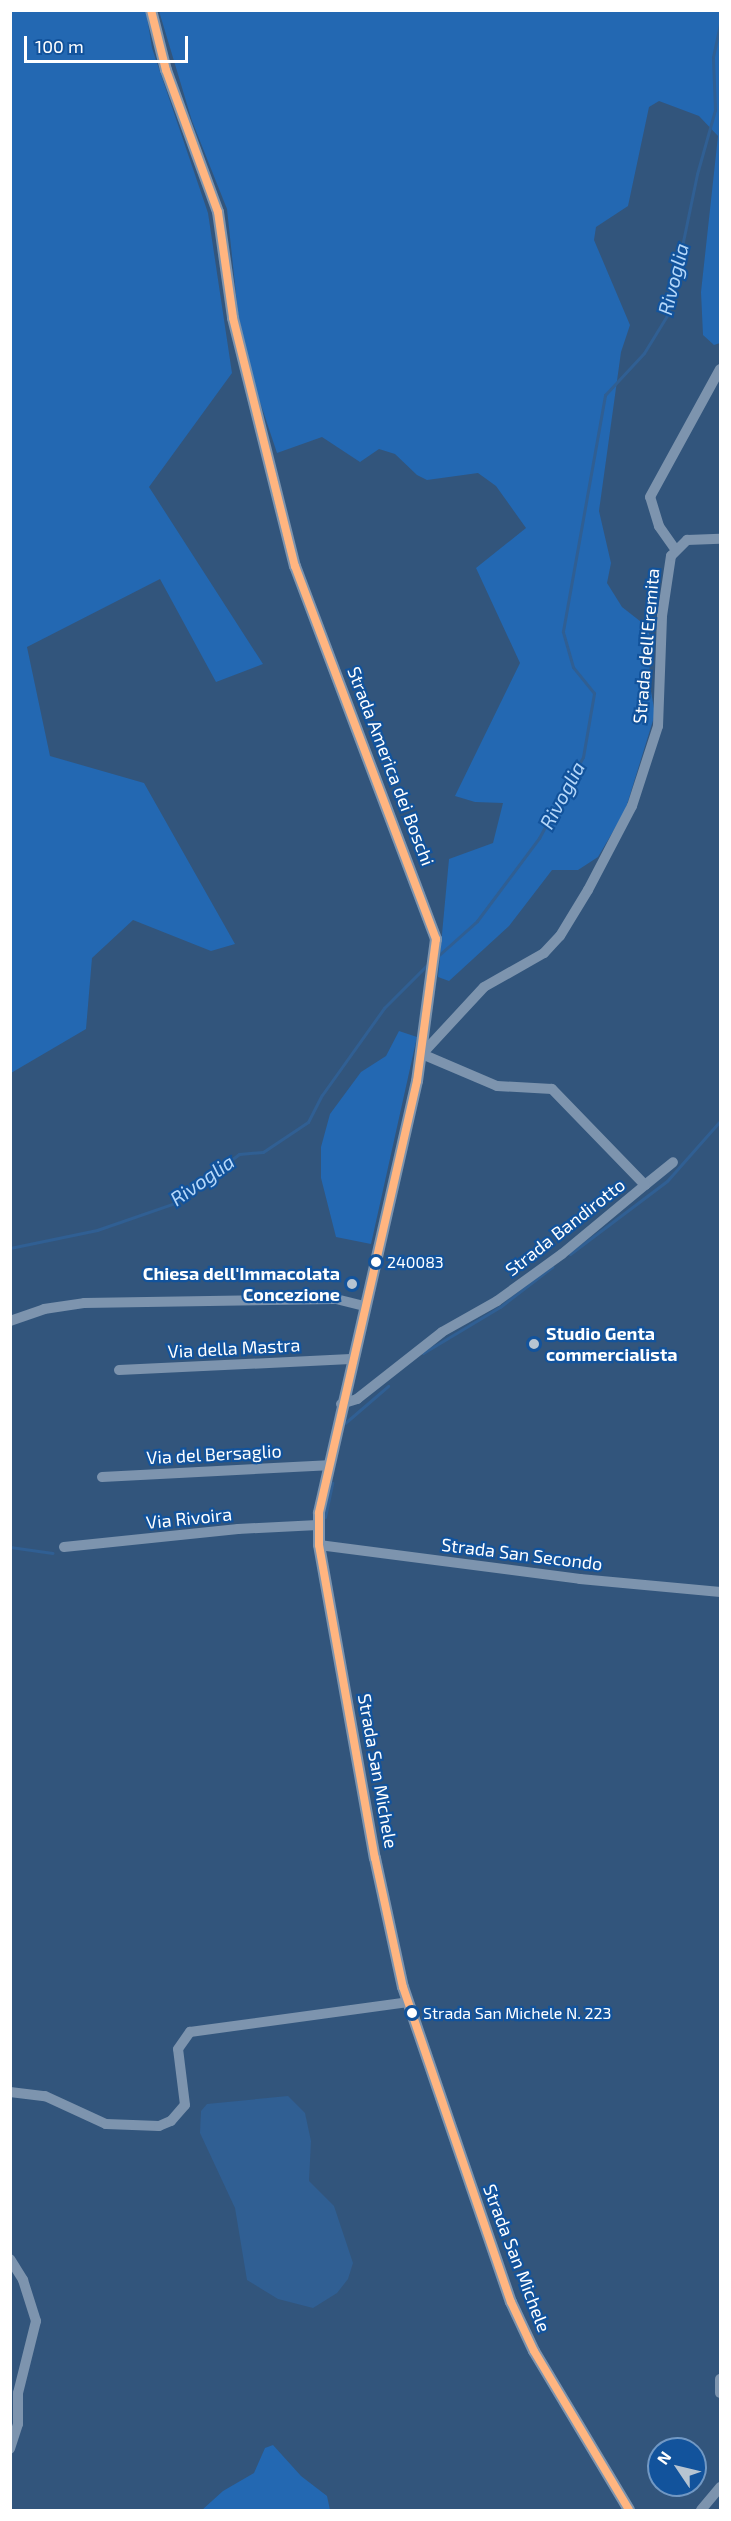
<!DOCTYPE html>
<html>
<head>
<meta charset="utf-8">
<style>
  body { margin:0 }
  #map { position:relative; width:731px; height:2521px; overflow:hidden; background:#32557c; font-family:"Exo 2",sans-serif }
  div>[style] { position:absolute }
  .green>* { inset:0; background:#2368b2 }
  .water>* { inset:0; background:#305f93 }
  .stream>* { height:3px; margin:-1.5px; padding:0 1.5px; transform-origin:1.5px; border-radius:1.5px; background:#305f93 }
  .minor>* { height:10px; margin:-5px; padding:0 5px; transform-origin:5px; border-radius:5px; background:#7d94ae }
  .tertiary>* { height:12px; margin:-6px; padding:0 6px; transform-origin:6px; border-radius:6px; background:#7d94ae }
  .bus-1>* { height:8px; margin:-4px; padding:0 4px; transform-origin:4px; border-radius:4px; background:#ffb580 }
  .dots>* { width:16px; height:16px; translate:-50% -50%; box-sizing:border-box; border:3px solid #12539c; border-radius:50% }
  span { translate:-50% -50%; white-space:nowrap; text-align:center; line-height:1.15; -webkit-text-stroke:4.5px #12539c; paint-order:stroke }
  .bus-label { font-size:16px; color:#fff }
  .left { translate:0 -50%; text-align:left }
  .street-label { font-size:18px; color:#fff }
  .poi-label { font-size:18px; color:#fff; font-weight:700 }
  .right { translate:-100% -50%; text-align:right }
  .water-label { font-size:20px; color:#b4d7fa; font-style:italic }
  .frame { position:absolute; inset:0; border:12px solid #fff; pointer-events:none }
  .north { position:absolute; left:647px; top:2437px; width:60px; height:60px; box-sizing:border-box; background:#12539c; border:2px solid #7198c4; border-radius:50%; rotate:305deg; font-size:16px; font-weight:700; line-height:24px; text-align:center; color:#fff }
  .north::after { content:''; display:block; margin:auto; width:21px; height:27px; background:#b7c4d1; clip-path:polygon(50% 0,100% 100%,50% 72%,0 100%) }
  .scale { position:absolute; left:24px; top:36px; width:164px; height:27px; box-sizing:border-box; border:3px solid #fff; border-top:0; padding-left:8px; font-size:18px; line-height:21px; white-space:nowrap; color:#fff; -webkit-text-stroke:4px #12539c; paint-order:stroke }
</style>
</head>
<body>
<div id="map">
  <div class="green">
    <i style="clip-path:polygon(10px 11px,146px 11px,152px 48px,208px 213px,232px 373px,149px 487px,263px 664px,216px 682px,160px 579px,27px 647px,50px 756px,144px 783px,235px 944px,211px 951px,133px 920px,92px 958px,86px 1029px,11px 1073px)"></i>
    <i style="clip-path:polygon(159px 11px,720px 11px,720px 343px,714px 345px,703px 335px,701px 292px,718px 136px,699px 116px,659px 101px,649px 107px,628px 206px,596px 227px,594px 240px,630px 325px,621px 352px,599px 511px,611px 563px,607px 583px,622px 607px,645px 625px,651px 638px,649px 680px,655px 714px,625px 811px,598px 857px,578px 870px,552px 870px,509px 926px,449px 981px,438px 977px,449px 859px,493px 843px,503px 803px,475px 802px,455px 796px,520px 663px,476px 568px,526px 528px,496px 486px,478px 473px,427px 480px,417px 475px,395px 454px,379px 449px,360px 462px,322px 437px,277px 453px,253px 381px,238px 313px,227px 209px,192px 121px)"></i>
    <i style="clip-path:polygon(399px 1031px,417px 1037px,371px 1244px,336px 1237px,321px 1178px,321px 1147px,330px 1114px,361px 1072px,386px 1056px)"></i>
    <i style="clip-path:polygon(273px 2445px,301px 2476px,327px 2496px,330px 2510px,202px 2510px,223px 2491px,254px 2473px,265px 2448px)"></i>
  </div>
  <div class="water">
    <i style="clip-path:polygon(288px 2096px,305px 2113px,311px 2141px,309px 2181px,334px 2206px,353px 2263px,348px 2279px,337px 2293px,313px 2308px,278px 2299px,247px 2280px,235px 2208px,200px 2133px,201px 2111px,207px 2104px)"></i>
  </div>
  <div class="stream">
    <i style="left:439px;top:955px;width:51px;rotate:-41.8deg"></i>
    <i style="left:477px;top:921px;width:104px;rotate:-53.2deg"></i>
    <i style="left:539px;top:838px;width:92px;rotate:-61.5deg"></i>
    <i style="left:583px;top:757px;width:65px;rotate:-80.2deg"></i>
    <i style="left:594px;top:693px;width:33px;rotate:-129deg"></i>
    <i style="left:573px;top:667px;width:37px;rotate:-106deg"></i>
    <i style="left:563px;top:631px;width:240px;rotate:-79.9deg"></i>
    <i style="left:605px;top:395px;width:57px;rotate:-47.1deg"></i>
    <i style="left:644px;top:353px;width:46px;rotate:-58.4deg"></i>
    <i style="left:668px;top:314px;width:143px;rotate:-78.3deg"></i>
    <i style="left:697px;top:174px;width:66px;rotate:-74.3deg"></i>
    <i style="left:715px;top:110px;width:53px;rotate:-92.2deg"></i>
    <i style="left:713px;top:57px;width:33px;rotate:-78deg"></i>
    <i style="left:10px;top:1248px;width:89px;rotate:-11.7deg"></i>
    <i style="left:97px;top:1230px;width:83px;rotate:-19.1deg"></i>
    <i style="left:175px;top:1203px;width:81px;rotate:-37.4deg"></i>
    <i style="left:239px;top:1154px;width:24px;rotate:-5deg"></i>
    <i style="left:263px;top:1152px;width:54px;rotate:-33.7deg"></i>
    <i style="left:308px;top:1122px;width:30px;rotate:-63deg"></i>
    <i style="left:322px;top:1095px;width:107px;rotate:-54.5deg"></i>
    <i style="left:384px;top:1008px;width:61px;rotate:-45deg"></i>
    <i style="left:570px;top:1254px;width:121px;rotate:-37deg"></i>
    <i style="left:667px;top:1181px;width:80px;rotate:-48.5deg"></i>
    <i style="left:423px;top:1353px;width:90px;rotate:-30.9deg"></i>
    <i style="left:500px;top:1307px;width:66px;rotate:-37.6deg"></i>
    <i style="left:345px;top:1423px;width:57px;rotate:-40.7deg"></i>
    <i style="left:325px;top:1517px;width:35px;rotate:-78deg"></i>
    <i style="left:10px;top:1547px;width:43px;rotate:7.9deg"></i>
  </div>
  <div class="minor">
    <i style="left:675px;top:549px;width:28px;rotate:-125deg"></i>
    <i style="left:659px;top:526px;width:30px;rotate:-107deg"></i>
    <i style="left:650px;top:497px;width:146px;rotate:-61.3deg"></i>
    <i style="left:422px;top:1054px;width:91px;rotate:-47.2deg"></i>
    <i style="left:484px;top:987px;width:69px;rotate:-29.5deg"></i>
    <i style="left:544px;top:953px;width:23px;rotate:-47deg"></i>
    <i style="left:560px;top:936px;width:54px;rotate:-58.7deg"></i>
    <i style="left:588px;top:890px;width:95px;rotate:-62.4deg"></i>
    <i style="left:632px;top:806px;width:84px;rotate:-72deg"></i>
    <i style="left:658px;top:726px;width:110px;rotate:-87.9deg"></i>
    <i style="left:662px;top:616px;width:61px;rotate:-81.5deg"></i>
    <i style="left:671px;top:556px;width:23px;rotate:-45deg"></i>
    <i style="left:687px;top:540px;width:33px;rotate:-2deg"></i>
    <i style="left:645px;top:1185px;width:36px;rotate:-39deg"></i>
    <i style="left:10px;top:1321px;width:36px;rotate:-19deg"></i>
    <i style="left:44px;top:1309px;width:40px;rotate:-8.5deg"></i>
    <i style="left:84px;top:1303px;width:252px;rotate:-0.9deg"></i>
    <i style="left:336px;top:1299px;width:29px;rotate:14deg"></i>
    <i style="left:119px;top:1370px;width:232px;rotate:-2.7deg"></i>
    <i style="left:341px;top:1404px;width:17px;rotate:-17deg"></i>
    <i style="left:357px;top:1399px;width:108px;rotate:-38.2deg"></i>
    <i style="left:442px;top:1332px;width:63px;rotate:-29.4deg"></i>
    <i style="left:497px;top:1301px;width:80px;rotate:-35.9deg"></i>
    <i style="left:562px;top:1254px;width:108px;rotate:-39.7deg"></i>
    <i style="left:645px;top:1185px;width:134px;rotate:-134.1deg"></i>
    <i style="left:552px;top:1089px;width:55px;rotate:-176.9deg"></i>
    <i style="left:497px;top:1086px;width:82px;rotate:-156.9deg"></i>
    <i style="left:102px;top:1477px;width:226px;rotate:-3deg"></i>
    <i style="left:319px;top:1545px;width:263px;rotate:7.4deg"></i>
    <i style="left:580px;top:1579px;width:141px;rotate:5.3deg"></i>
    <i style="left:64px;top:1547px;width:175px;rotate:-5.9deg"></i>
    <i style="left:238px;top:1529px;width:80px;rotate:-2.9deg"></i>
    <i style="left:10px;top:2092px;width:35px;rotate:7deg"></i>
    <i style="left:45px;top:2096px;width:67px;rotate:24.7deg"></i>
    <i style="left:106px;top:2124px;width:53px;rotate:2.2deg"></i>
    <i style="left:159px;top:2126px;width:13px;rotate:-23deg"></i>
    <i style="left:171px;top:2121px;width:21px;rotate:-49deg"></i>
    <i style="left:185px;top:2105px;width:56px;rotate:-97.1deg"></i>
    <i style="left:178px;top:2049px;width:21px;rotate:-55deg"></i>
    <i style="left:190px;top:2032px;width:220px;rotate:-7.8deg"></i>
    <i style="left:10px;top:2259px;width:25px;rotate:58deg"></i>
    <i style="left:23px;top:2280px;width:43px;rotate:72.4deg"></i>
    <i style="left:36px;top:2321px;width:74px;rotate:104deg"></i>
    <i style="left:18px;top:2393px;width:31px;rotate:90deg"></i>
    <i style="left:18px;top:2424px;width:26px;rotate:108deg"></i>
    <i style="left:720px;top:2379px;width:14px;rotate:90deg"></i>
    <i style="left:701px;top:2510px;width:30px;rotate:-50deg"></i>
  </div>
  <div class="tertiary">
    <i style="left:151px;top:10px;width:62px;rotate:76deg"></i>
    <i style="left:166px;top:70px;width:151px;rotate:69.9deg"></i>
    <i style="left:218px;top:212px;width:107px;rotate:81.9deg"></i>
    <i style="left:233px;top:318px;width:256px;rotate:76deg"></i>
    <i style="left:295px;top:566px;width:399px;rotate:69.3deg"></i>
    <i style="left:436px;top:939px;width:143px;rotate:97.6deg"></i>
    <i style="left:417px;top:1081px;width:443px;rotate:102.8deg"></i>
    <i style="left:319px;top:1513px;width:32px;rotate:90deg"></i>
    <i style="left:319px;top:1545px;width:318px;rotate:79.9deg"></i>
    <i style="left:375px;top:1858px;width:132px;rotate:77.8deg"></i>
    <i style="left:403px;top:1987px;width:333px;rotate:71.1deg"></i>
    <i style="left:511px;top:2302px;width:54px;rotate:64.9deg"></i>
    <i style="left:534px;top:2351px;width:185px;rotate:59.1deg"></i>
  </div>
  <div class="bus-1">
    <i style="left:151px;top:10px;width:62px;rotate:76deg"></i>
    <i style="left:166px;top:70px;width:151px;rotate:69.9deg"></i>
    <i style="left:218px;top:212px;width:107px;rotate:81.9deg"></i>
    <i style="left:233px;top:318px;width:256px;rotate:76deg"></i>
    <i style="left:295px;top:566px;width:399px;rotate:69.3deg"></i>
    <i style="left:436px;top:939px;width:143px;rotate:97.6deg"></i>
    <i style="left:417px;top:1081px;width:443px;rotate:102.8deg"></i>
    <i style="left:319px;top:1513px;width:32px;rotate:90deg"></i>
    <i style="left:319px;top:1545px;width:318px;rotate:79.9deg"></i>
    <i style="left:375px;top:1858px;width:132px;rotate:77.8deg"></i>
    <i style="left:403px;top:1987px;width:333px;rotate:71.1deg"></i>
    <i style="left:511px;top:2302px;width:54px;rotate:64.9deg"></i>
    <i style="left:534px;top:2351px;width:185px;rotate:59.1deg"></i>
  </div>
  <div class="dots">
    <i style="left:376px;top:1262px;background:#fff"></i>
    <i style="left:352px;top:1284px;background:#b7c4d1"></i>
    <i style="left:534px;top:1344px;background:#b7c4d1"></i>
    <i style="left:412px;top:2013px;background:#fff"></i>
  </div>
  <div class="bus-label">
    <span class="left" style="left:387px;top:1262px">240083</span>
    <span class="left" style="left:423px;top:2013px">Strada San Michele N. 223</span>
  </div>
  <div class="street-label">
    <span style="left:646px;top:646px;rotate:-85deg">Strada dell'Eremita</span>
    <span style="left:391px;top:766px;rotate:69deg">Strada America dei Boschi</span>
    <span style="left:565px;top:1227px;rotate:-38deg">Strada Bandirotto</span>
    <span style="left:234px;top:1348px;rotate:-3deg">Via della Mastra</span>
    <span style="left:214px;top:1454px;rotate:-3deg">Via del Bersaglio</span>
    <span style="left:189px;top:1518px;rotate:-6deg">Via Rivoira</span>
    <span style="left:522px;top:1554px;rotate:7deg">Strada San Secondo</span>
    <span style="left:378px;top:1771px;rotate:80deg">Strada San Michele</span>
    <span style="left:517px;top:2258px;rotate:69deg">Strada San Michele</span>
  </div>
  <div class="poi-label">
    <span class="right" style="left:340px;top:1284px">Chiesa dell′Immacolata<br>Concezione</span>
    <span class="left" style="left:546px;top:1344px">Studio Genta<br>commercialista</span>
  </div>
  <div class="water-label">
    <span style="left:673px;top:279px;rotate:-76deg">Rivoglia</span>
    <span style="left:562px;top:795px;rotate:-62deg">Rivoglia</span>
    <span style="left:202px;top:1180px;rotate:-35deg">Rivoglia</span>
  </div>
  <div class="frame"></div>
  <div class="north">N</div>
  <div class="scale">100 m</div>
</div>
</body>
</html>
